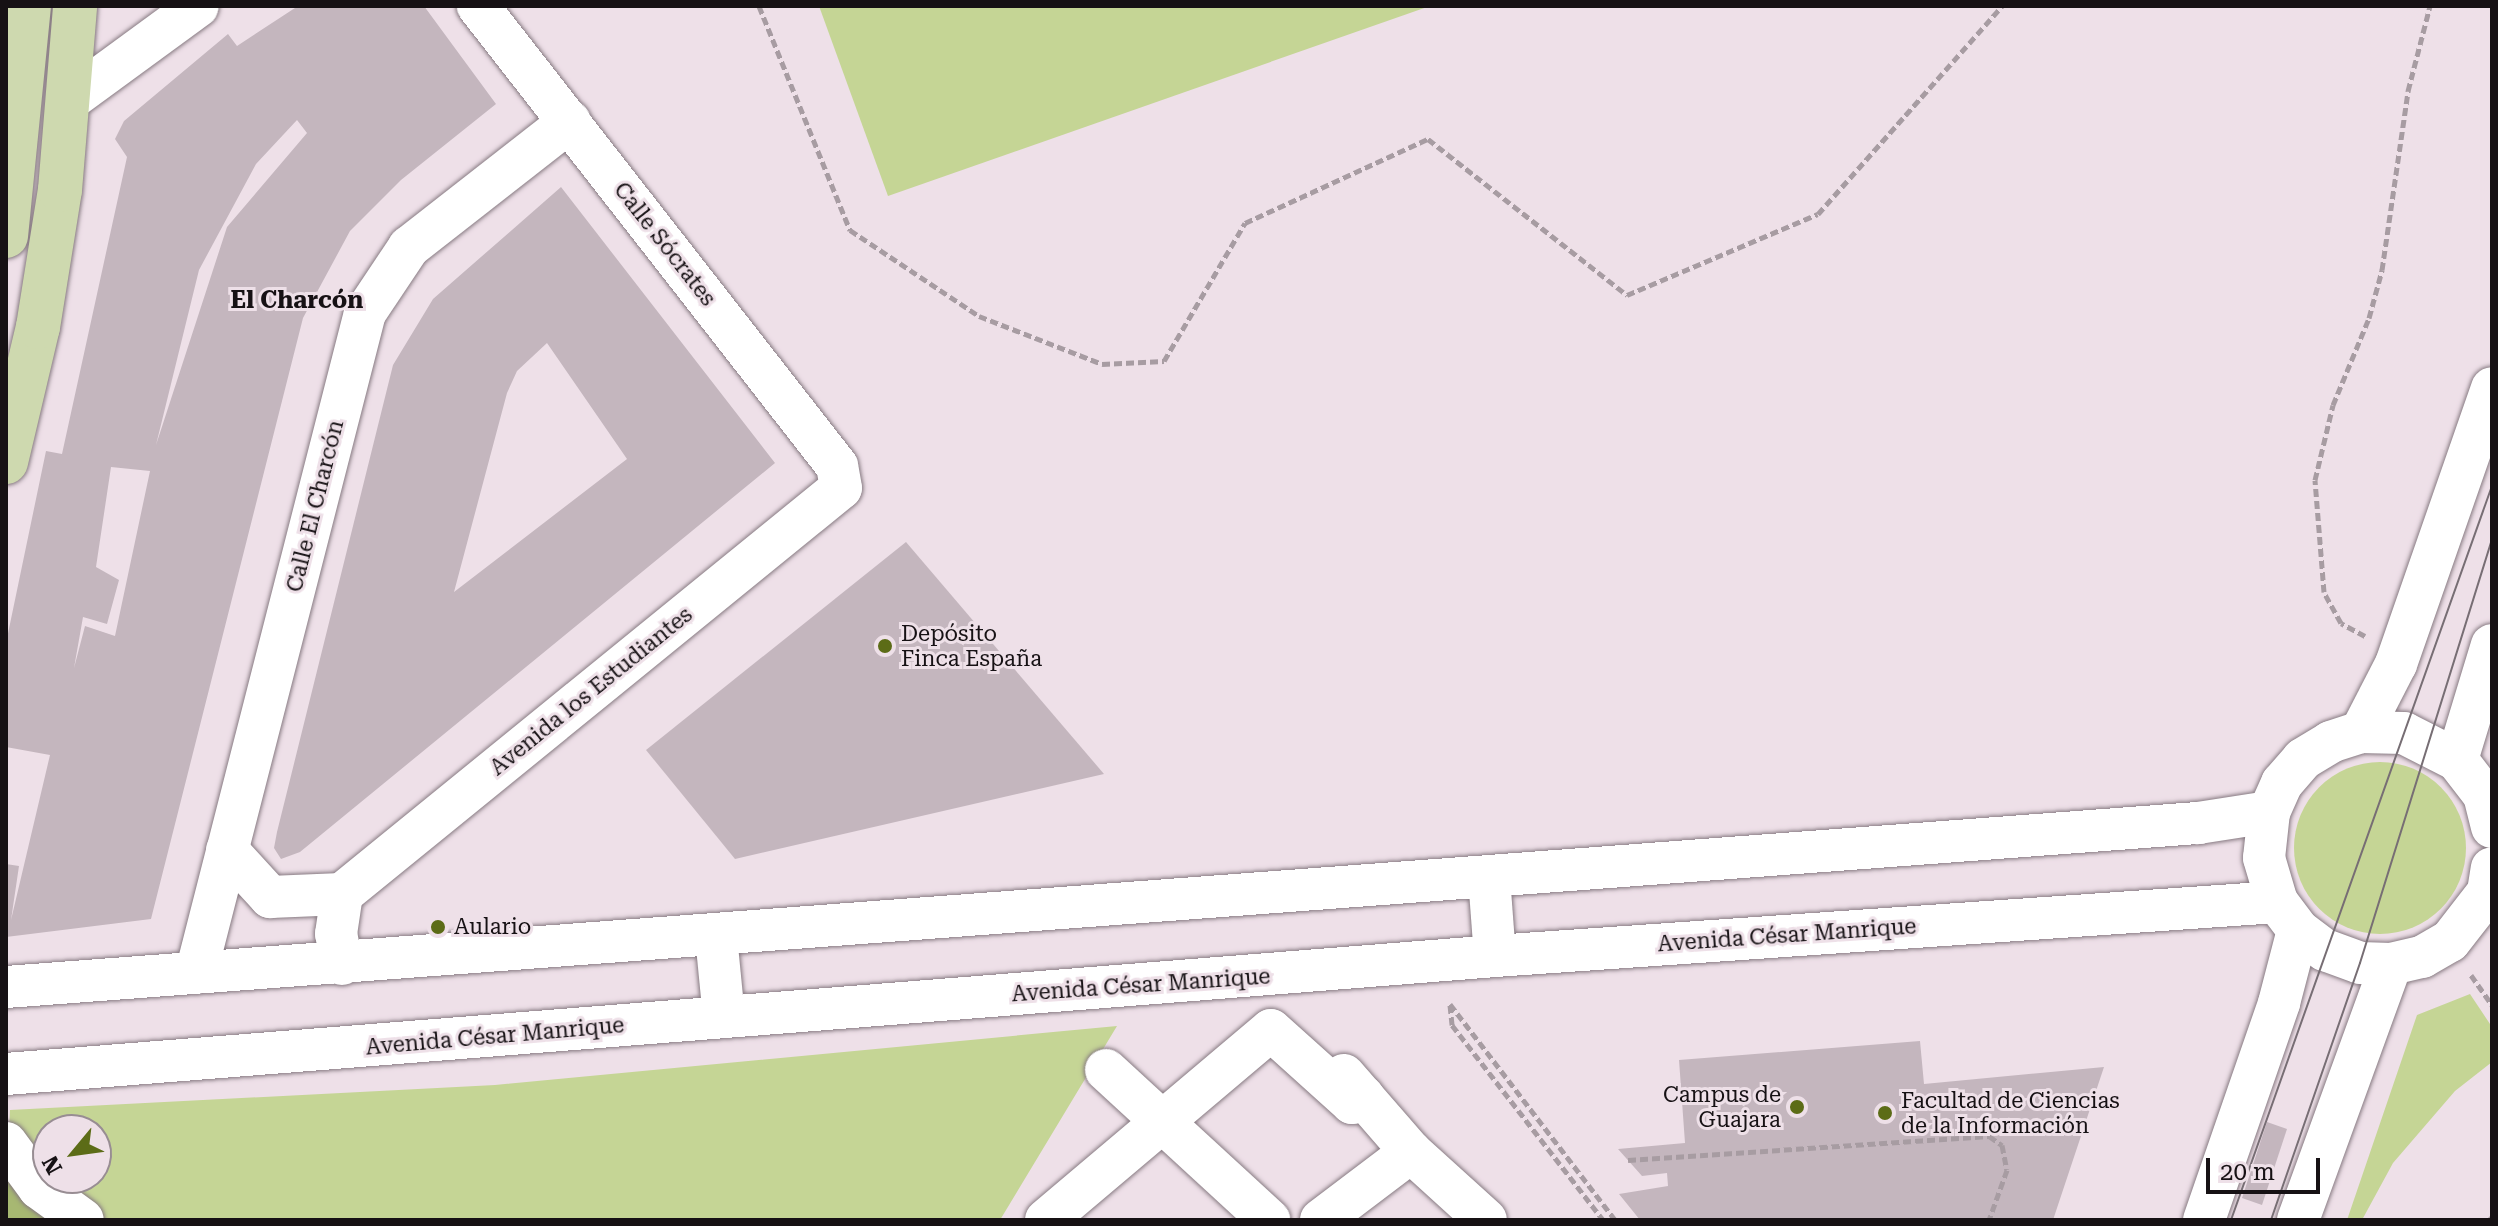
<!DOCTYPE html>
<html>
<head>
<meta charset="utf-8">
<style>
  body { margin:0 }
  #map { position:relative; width:2498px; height:1226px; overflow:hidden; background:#eee0e8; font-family:"Roboto Serif",serif }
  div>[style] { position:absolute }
  .green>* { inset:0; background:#c5d595 }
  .round { border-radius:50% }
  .forest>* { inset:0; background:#a7b872 }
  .building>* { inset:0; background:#c4b6be }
  .path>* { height:5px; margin-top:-2.5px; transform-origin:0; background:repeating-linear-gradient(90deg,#a79ca2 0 8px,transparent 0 12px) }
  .roads { filter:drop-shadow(0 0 2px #877a82) drop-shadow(0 0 2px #877a82) }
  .minor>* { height:42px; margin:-21px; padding:0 21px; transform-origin:21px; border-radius:21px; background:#fff }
  .major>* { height:44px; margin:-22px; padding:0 22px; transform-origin:22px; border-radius:22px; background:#ced9af }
  .tram>* { height:2px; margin:-1px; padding:0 1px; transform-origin:1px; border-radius:1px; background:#776e74 }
  .dots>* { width:22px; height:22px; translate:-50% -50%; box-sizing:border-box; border:4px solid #eee0e8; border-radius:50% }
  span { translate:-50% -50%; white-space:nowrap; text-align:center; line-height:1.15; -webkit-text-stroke:6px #eee0e8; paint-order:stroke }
  .street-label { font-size:22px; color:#161114 }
  .poi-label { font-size:22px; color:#161114 }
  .left { translate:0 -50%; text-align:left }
  .right { translate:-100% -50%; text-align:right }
  .neighbourhood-label { font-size:24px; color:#161114; font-weight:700 }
  .frame { position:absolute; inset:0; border:8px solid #161114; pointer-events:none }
  .north { position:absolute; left:32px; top:1114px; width:80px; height:80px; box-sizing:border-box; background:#eee0e8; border:2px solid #988d93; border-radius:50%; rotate:241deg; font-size:22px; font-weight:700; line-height:32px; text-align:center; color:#161114 }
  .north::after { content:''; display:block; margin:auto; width:28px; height:36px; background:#5c6c17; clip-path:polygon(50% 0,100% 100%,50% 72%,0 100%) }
  .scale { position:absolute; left:2206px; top:1158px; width:114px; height:36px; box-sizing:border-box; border:4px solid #161114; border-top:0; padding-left:10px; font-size:24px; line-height:28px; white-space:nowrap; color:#161114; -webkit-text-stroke:6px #eee0e8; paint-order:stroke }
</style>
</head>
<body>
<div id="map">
  <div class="green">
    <i style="clip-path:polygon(819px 6px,1430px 6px,888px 196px)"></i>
    <i class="round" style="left:2294px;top:762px;width:172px;height:172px"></i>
    <i style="clip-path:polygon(2470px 994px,2492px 1027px,2492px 1062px,2455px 1091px,2393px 1163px,2362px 1220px,2347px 1220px,2417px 1015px)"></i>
    <i style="clip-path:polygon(evenodd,1117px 1026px,1000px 1220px,6px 1220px,10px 1110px,495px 1085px,1117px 1026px,48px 1130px,96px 1130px,96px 1178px,48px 1178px,48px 1130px)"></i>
  </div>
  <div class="forest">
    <i style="clip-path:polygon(6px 1168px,57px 1220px,6px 1220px)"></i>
  </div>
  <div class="building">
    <i style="clip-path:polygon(evenodd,298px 6px,424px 6px,496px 104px,401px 180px,350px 231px,303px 318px,151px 919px,6px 937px,6px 864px,19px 866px,11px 920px,50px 755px,6px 747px,6px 643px,46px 451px,62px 454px,127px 157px,115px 139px,124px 121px,228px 34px,237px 46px,298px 6px,297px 120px,307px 133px,227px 227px,156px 445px,199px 270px,256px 164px,297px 120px,298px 6px,111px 467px,150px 471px,115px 636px,85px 626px,74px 668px,83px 617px,107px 624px,119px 580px,96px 567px,111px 467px)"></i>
    <i style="clip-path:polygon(evenodd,561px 187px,775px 463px,300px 852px,281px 859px,274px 848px,277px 832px,393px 365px,433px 299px,561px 187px,547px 343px,627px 459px,454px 592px,507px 393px,517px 371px,547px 343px)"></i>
    <i style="clip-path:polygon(906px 542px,1104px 774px,735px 859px,646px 750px)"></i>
    <i style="clip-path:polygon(1920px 1041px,1924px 1084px,2104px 1067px,2053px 1220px,1640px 1220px,1619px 1194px,1668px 1186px,1667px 1173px,1642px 1176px,1618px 1149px,1685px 1143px,1679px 1060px)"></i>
    <i style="clip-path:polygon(2267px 1122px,2287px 1129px,2262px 1205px,2242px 1198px)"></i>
  </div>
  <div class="path">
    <i style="left:759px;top:6px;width:242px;rotate:67.9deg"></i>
    <i style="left:850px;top:230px;width:155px;rotate:33.7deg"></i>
    <i style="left:979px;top:316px;width:132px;rotate:21.3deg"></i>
    <i style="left:1102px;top:364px;width:62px;rotate:-2.8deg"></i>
    <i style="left:1164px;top:361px;width:160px;rotate:-59.6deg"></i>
    <i style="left:1245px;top:223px;width:201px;rotate:-24.7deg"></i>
    <i style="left:1428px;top:139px;width:253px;rotate:38.1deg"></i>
    <i style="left:1627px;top:295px;width:207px;rotate:-23deg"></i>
    <i style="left:1818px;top:214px;width:278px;rotate:-48.5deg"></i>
    <i style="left:2365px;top:636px;width:27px;rotate:-152deg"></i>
    <i style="left:2341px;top:623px;width:35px;rotate:-119deg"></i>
    <i style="left:2324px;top:592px;width:112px;rotate:-94.6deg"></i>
    <i style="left:2315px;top:480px;width:77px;rotate:-76.5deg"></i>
    <i style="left:2333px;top:405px;width:94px;rotate:-67.5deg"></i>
    <i style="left:2369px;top:318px;width:50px;rotate:-74.8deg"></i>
    <i style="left:2382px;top:270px;width:181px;rotate:-81.7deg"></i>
    <i style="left:2408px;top:91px;width:88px;rotate:-75.5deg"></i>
    <i style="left:2471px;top:975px;width:37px;rotate:55deg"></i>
    <i style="left:1450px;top:1004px;width:272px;rotate:52.6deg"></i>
    <i style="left:1450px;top:1005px;width:20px;rotate:84deg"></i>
    <i style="left:1452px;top:1025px;width:247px;rotate:52.2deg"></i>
    <i style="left:1628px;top:1160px;width:362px;rotate:-3.8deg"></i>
    <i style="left:1989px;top:1136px;width:16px;rotate:35deg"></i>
    <i style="left:2002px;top:1145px;width:25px;rotate:79deg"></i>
    <i style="left:2007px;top:1170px;width:53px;rotate:109.8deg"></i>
    <i style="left:2489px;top:1220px;width:4px;rotate:-45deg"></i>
  </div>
  <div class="roads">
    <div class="minor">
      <i style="left:71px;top:99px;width:157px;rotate:-36.2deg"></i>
      <i style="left:2361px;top:732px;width:76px;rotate:-62.8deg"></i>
      <i style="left:2396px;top:664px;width:292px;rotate:-70.8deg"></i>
      <i style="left:2457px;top:760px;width:120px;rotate:-73.1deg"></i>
      <i style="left:2492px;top:827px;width:33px;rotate:-104deg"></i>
      <i style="left:2484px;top:795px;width:44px;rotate:-127.6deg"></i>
      <i style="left:2457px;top:760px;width:59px;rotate:-153deg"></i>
      <i style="left:2404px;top:733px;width:43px;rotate:-178.7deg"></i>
      <i style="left:2361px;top:732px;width:32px;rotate:162deg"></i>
      <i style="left:2331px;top:742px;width:33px;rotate:149deg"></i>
      <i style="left:2303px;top:759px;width:32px;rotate:131deg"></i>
      <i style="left:2282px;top:783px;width:32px;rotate:114deg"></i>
      <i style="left:2269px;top:812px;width:46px;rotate:96.2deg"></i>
      <i style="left:2264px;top:858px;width:46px;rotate:73.5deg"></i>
      <i style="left:2277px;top:902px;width:35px;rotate:53deg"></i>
      <i style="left:2298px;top:930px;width:34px;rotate:37deg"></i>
      <i style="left:2325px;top:950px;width:37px;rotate:20deg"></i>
      <i style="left:2360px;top:963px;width:31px;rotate:2deg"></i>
      <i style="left:2391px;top:964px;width:32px;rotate:-13deg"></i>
      <i style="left:2422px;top:957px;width:32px;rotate:-30deg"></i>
      <i style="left:2450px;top:941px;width:62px;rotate:-52.2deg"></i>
      <i style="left:2488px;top:892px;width:24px;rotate:-81deg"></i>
      <i style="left:227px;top:850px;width:64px;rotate:47.5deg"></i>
      <i style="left:270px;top:897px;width:72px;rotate:-2.4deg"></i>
      <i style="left:1489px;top:877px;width:79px;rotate:85.7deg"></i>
      <i style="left:342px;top:894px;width:643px;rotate:-39.13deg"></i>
      <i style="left:841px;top:488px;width:22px;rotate:-100deg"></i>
      <i style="left:837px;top:466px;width:584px;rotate:-127.97deg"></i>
      <i style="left:716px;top:936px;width:81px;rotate:84.4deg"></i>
      <i style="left:342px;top:964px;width:31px;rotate:-101deg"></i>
      <i style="left:336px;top:934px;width:40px;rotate:-81.5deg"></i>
      <i style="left:196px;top:973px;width:681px;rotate:-75.64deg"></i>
      <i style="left:365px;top:313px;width:79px;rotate:-56.3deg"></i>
      <i style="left:409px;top:247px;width:204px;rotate:-38deg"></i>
      <i style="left:6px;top:987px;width:2198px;rotate:-4.28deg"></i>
      <i style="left:2198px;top:823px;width:72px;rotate:-8.8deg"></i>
      <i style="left:1106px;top:1070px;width:222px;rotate:42.6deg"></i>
      <i style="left:6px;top:1074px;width:1494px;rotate:-4.53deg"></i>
      <i style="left:1495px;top:956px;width:784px;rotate:-3.95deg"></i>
      <i style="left:1344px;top:1075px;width:102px;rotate:49deg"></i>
      <i style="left:1411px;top:1152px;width:101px;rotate:42.2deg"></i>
      <i style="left:6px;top:1143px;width:56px;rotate:53.7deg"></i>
      <i style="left:39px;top:1188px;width:54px;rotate:36deg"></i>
      <i style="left:1046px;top:1220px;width:294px;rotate:-40.2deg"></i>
      <i style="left:1271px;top:1030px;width:109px;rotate:42deg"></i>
      <i style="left:1352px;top:1103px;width:13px;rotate:-29deg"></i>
      <i style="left:1321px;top:1220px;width:113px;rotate:-37.1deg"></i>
      <i style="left:2204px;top:1220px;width:230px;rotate:-70.9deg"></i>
      <i style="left:2279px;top:1003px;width:75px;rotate:-75.4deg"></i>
      <i style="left:2298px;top:1220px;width:272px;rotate:-70deg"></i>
    </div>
    <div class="major">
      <i style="left:6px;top:236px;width:231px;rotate:-84.3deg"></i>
      <i style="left:6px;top:462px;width:139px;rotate:-76.7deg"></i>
      <i style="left:38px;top:327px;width:139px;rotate:-80.9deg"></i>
      <i style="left:60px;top:190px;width:185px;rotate:-85.3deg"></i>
    </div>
  </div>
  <div class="tram">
    <i style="left:2231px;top:1220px;width:779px;rotate:-70.43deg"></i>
    <i style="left:2271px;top:1220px;width:272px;rotate:-70.9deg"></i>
    <i style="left:2360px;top:963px;width:443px;rotate:-72.7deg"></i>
  </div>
  <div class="dots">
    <i style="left:885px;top:646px;background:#5c6c17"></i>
    <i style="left:438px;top:927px;background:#5c6c17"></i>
    <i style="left:1797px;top:1107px;background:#5c6c17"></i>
    <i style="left:1885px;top:1113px;background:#5c6c17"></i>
  </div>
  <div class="street-label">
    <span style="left:665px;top:244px;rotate:52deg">Calle Sócrates</span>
    <span style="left:315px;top:506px;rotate:-76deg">Calle El Charcón</span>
    <span style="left:591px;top:691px;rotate:-39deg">Avenida los Estudiantes</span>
    <span style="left:1787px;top:935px;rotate:-4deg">Avenida César Manrique</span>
    <span style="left:1141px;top:985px;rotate:-4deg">Avenida César Manrique</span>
    <span style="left:495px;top:1036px;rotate:-5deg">Avenida César Manrique</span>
  </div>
  <div class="poi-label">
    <span class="left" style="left:901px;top:646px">Depósito<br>Finca España</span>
    <span class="left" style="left:454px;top:927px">Aulario</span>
    <span class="right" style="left:1781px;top:1107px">Campus de<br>Guajara</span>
    <span class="left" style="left:1901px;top:1113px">Facultad de Ciencias<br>de la Información</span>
  </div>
  <div class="neighbourhood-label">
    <span style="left:297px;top:301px">El Charcón</span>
  </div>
  <div class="frame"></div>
  <div class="north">N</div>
  <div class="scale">20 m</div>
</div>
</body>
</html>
